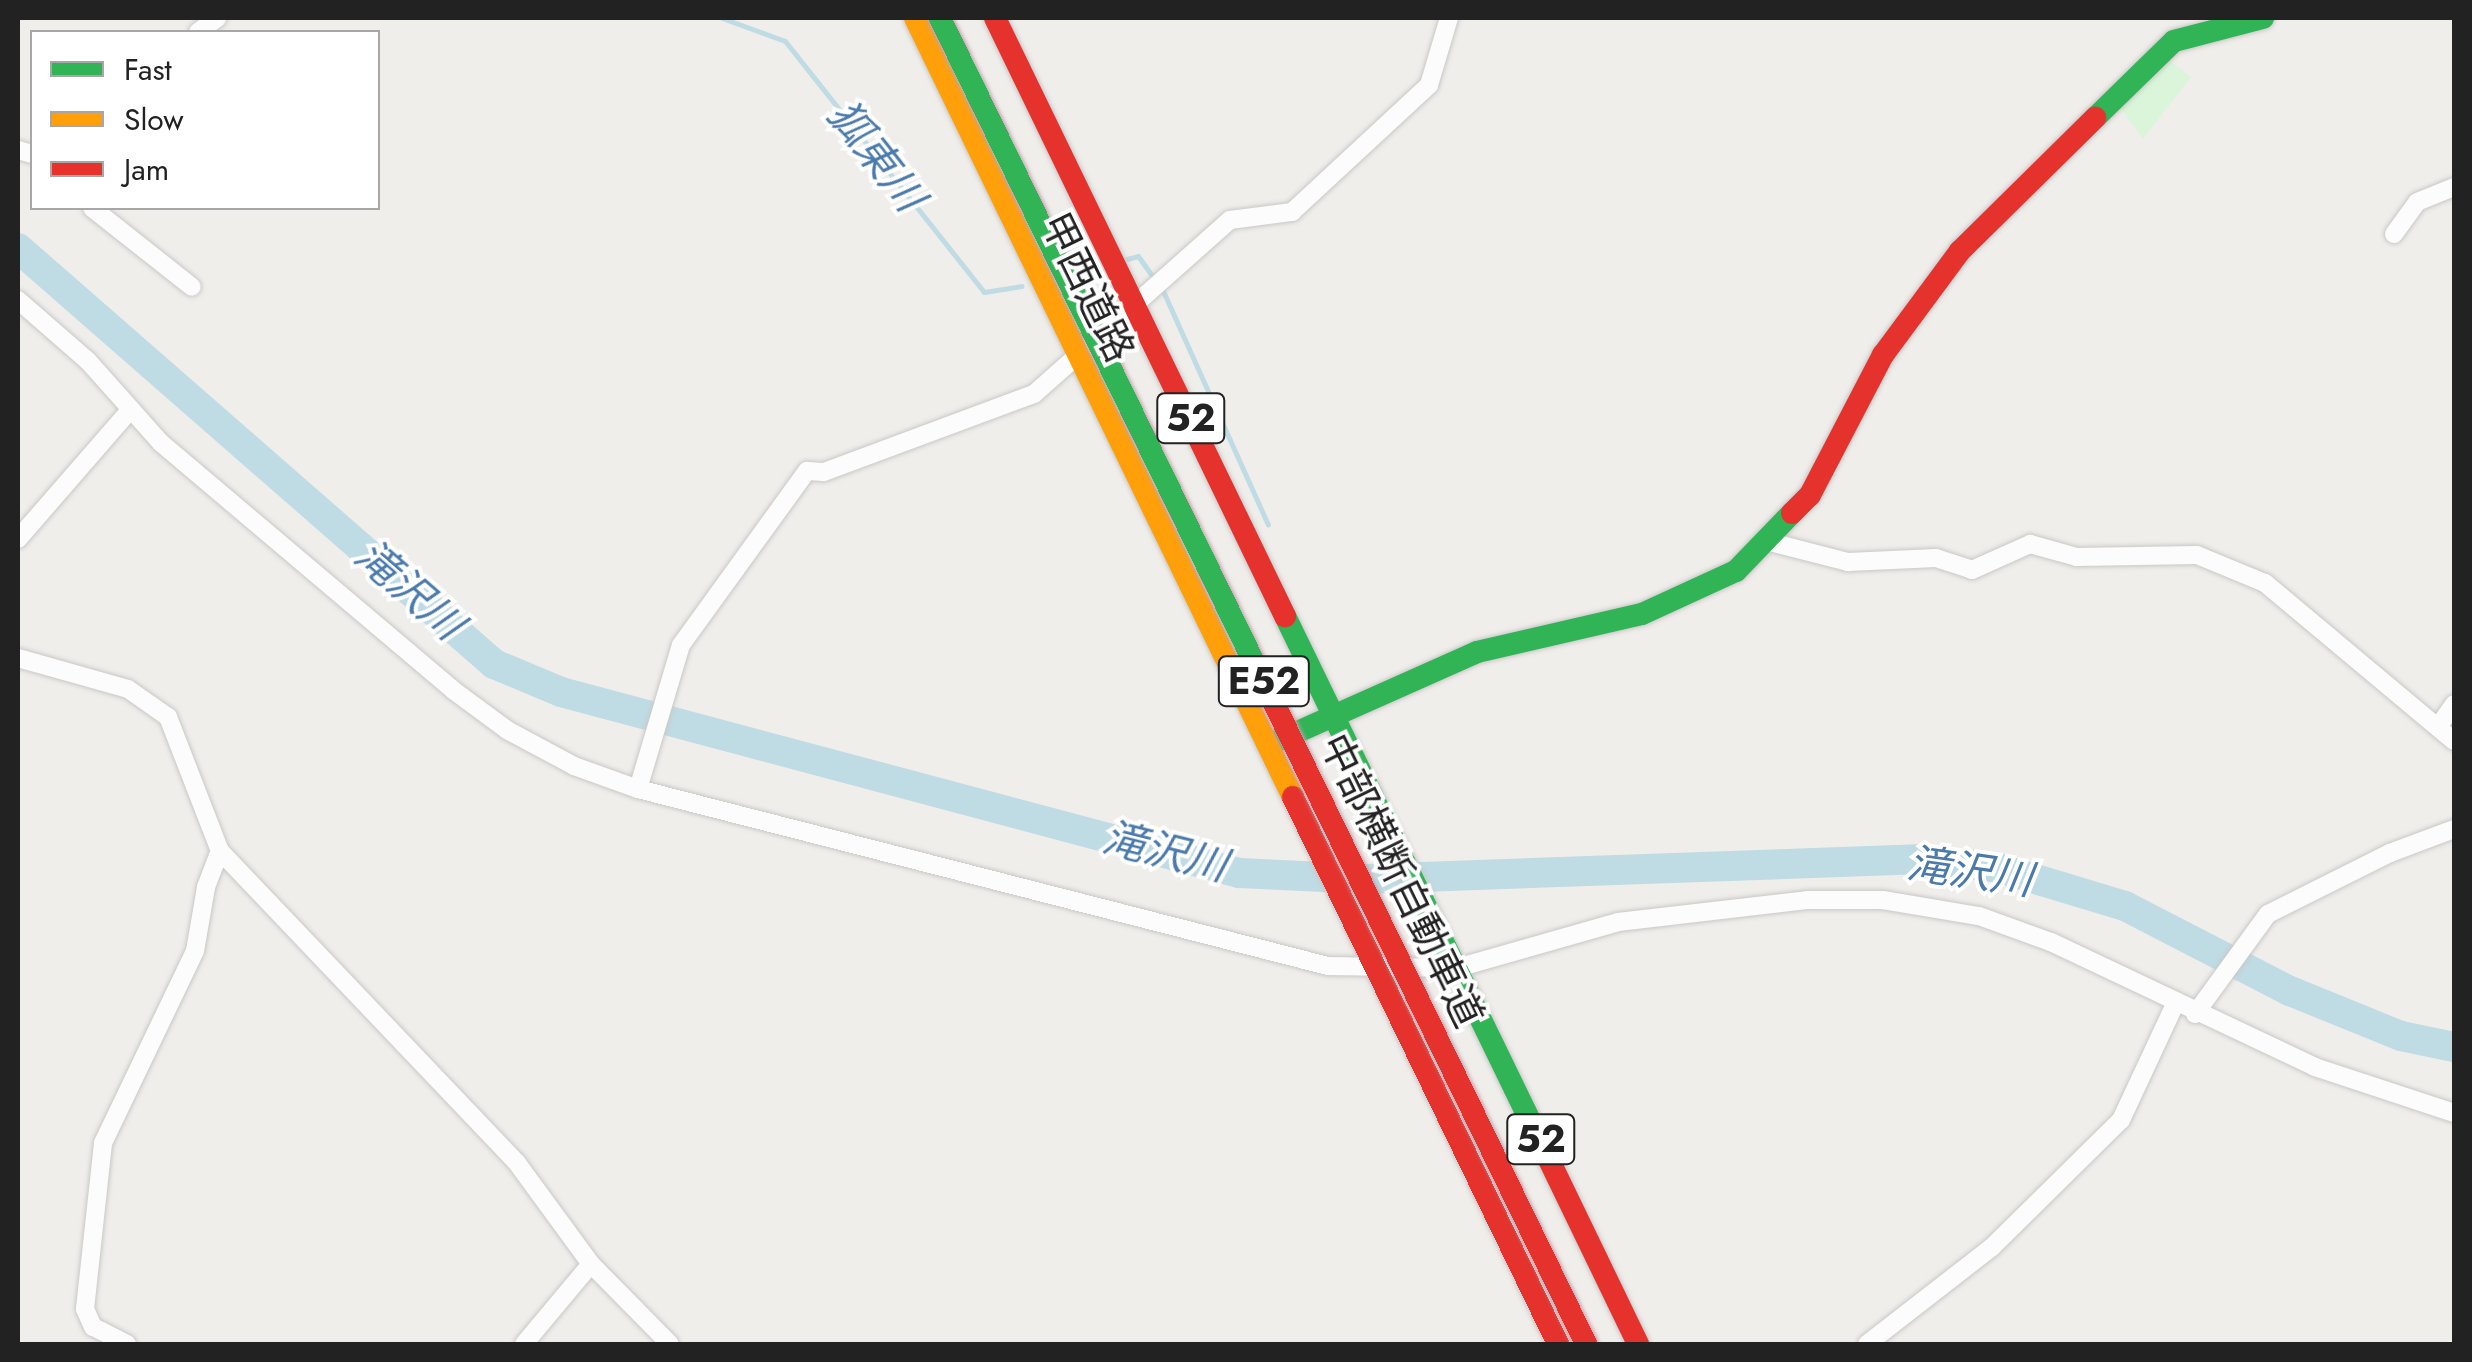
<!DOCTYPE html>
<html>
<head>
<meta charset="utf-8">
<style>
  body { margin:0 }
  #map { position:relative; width:2472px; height:1362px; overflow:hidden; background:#f0eeeb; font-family:Jost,"Noto Sans JP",sans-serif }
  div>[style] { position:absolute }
  .park>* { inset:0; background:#daf5da }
  .stream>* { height:5px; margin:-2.5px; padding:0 2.5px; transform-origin:2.5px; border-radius:2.5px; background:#bfdbe3 }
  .river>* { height:30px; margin:-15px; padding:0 15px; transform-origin:15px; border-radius:15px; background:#bfdbe3 }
  .roads { filter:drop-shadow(0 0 2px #c9c8c7) drop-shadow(0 0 2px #c9c8c7) }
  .street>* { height:18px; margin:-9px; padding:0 9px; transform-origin:9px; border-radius:9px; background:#fdfcfc }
  .fast>* { height:22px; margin:-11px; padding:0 11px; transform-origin:11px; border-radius:11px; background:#30b455 }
  .slow>* { height:22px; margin:-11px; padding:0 11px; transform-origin:11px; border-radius:11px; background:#ff9f0a }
  .jam>* { height:22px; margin:-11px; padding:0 11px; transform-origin:11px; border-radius:11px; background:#e5322d }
  .bridges { filter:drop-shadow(0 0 2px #c5a2ac) drop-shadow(0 0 2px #c5a2ac) }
  .fast-bridge>* { height:22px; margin:-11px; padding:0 11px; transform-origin:11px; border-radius:11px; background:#30b455 }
  .jam-bridge>* { height:22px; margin:-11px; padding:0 11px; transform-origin:11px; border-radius:11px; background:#e5322d }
  span { translate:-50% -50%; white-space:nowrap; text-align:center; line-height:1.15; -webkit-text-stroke:8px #fff; paint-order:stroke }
  .shield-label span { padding:2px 8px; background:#fff; border:2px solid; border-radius:8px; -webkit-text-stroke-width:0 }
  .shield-label { font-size:38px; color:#222; font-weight:700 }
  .street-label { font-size:40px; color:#222 }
  .water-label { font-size:42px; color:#4a7aab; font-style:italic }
  .frame { position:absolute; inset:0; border:20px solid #222; pointer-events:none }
  .legend { position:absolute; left:30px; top:30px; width:350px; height:180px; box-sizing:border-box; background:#fff; border:2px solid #a7a7a7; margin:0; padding:12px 18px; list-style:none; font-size:30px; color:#222 }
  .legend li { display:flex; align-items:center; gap:20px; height:50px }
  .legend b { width:50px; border:2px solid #a7a7a7 }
</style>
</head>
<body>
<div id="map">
  <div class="park">
    <i style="clip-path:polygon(2169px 60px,2191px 77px,2143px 139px,2119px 106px)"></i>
  </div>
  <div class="stream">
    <i style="left:722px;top:18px;width:67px;rotate:20.1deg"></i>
    <i style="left:785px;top:41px;width:320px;rotate:51.6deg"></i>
    <i style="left:984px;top:292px;width:38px;rotate:-9deg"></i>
    <i style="left:1127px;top:259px;width:11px;rotate:-15deg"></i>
    <i style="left:1138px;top:256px;width:43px;rotate:54.5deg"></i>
    <i style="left:1163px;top:291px;width:256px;rotate:65.8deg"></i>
  </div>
  <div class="river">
    <i style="left:18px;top:248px;width:632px;rotate:41.15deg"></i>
    <i style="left:494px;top:664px;width:73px;rotate:22.7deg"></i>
    <i style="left:561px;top:692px;width:702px;rotate:14.95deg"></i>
    <i style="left:1239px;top:873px;width:127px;rotate:2.7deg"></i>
    <i style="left:1366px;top:879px;width:559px;rotate:-2.05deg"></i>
    <i style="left:1925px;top:859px;width:75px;rotate:6.9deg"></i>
    <i style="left:1999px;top:868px;width:132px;rotate:16.8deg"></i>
    <i style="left:2125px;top:906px;width:186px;rotate:27.3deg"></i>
    <i style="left:2290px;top:991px;width:120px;rotate:22.1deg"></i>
    <i style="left:2401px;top:1036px;width:54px;rotate:11.7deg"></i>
  </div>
  <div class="roads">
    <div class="street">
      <i style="left:198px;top:32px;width:24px;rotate:-36deg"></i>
      <i style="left:18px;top:150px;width:15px;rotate:16deg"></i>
      <i style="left:92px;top:208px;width:127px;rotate:38.3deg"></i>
      <i style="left:2394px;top:234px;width:39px;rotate:-54deg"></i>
      <i style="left:2417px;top:202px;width:40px;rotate:-22deg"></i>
      <i style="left:18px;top:300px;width:93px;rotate:41.1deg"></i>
      <i style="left:88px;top:361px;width:110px;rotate:48.3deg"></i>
      <i style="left:161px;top:443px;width:382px;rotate:40.2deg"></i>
      <i style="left:453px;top:690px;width:67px;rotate:36.5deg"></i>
      <i style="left:507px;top:730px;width:76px;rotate:28.2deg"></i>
      <i style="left:574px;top:766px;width:68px;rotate:19.8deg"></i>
      <i style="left:638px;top:789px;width:712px;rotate:14.39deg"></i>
      <i style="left:1328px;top:966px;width:129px;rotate:0.9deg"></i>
      <i style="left:1457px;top:968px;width:167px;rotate:-15.9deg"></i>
      <i style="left:1618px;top:922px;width:190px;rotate:-6.6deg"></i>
      <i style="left:1807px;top:900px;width:76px"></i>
      <i style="left:1883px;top:900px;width:97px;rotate:9.5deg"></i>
      <i style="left:1979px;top:916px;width:77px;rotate:19.9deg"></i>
      <i style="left:2051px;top:942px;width:292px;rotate:25.3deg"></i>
      <i style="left:2315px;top:1067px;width:146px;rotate:18.3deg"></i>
      <i style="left:18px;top:539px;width:172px;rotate:-49deg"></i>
      <i style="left:1770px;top:542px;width:81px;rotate:14.4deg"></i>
      <i style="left:1848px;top:562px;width:88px;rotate:-2.6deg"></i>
      <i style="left:1936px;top:558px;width:38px;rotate:18deg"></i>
      <i style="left:1972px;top:570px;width:64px;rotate:-24.1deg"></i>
      <i style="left:2030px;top:544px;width:49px;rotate:15.5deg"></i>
      <i style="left:2077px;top:557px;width:120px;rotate:-1deg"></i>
      <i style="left:2197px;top:555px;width:74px;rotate:22.4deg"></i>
      <i style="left:2265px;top:583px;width:246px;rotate:39.9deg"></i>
      <i style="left:18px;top:658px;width:114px;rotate:15.7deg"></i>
      <i style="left:128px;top:689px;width:49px;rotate:35deg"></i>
      <i style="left:168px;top:717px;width:144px;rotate:68.8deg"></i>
      <i style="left:220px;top:851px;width:431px;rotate:46.4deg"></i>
      <i style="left:517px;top:1163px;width:125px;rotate:53.8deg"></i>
      <i style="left:591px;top:1264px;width:112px;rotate:45.4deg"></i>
      <i style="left:2438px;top:727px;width:28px;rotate:-55deg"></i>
      <i style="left:638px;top:789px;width:150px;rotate:-73.4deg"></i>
      <i style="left:681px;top:645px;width:215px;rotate:-54.1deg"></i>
      <i style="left:807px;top:471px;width:17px;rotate:3deg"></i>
      <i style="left:824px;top:472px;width:224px;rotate:-20.4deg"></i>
      <i style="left:1034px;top:394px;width:262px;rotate:-41.6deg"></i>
      <i style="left:1230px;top:220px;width:63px;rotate:-7.4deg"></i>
      <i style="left:1292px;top:212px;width:187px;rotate:-42.8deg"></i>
      <i style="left:1429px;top:85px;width:70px;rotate:-73.4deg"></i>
      <i style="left:2195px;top:1014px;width:124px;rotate:-53.9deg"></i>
      <i style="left:2268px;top:914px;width:136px;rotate:-26.6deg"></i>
      <i style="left:2390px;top:853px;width:68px;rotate:-20.6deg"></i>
      <i style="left:127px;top:1344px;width:38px;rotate:-153deg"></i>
      <i style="left:93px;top:1327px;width:20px;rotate:-114deg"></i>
      <i style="left:85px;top:1309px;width:167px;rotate:-83.8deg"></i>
      <i style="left:103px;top:1143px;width:213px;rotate:-64.4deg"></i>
      <i style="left:195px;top:951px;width:65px;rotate:-80.2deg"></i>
      <i style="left:206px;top:887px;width:39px;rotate:-69deg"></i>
      <i style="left:524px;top:1344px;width:104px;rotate:-50.1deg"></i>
      <i style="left:1867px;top:1344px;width:158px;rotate:-37.8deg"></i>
      <i style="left:1992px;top:1247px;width:181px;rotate:-44.6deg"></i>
      <i style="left:2121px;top:1120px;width:130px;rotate:-65deg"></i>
    </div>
    <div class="fast">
      <i style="left:2095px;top:118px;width:110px;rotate:-44.3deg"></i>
      <i style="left:2174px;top:41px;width:92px;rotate:-14.5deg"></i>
      <i style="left:1285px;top:616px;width:579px;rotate:64.1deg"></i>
      <i style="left:1275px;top:742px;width:221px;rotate:-24deg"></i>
      <i style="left:1477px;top:652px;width:169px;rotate:-13deg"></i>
      <i style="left:1642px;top:614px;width:103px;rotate:-24.6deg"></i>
      <i style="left:1736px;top:571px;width:81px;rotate:-46deg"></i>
    </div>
    <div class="slow">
      <i style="left:915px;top:18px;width:866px;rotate:64.12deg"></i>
    </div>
    <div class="jam">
      <i style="left:995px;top:18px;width:665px;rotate:64.13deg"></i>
      <i style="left:1792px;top:513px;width:25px;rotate:-45deg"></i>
      <i style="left:1810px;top:495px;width:158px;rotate:-62.5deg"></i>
      <i style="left:1883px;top:355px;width:129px;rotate:-53.5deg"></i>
      <i style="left:1960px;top:251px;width:190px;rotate:-44.6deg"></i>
      <i style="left:1293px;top:797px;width:608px;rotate:64.15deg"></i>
      <i style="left:1538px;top:1137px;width:230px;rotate:64.2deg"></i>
    </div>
  </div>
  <div class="bridges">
    <div class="fast-bridge">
      <i style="left:940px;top:18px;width:746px;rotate:64.02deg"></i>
    </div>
    <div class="jam-bridge">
      <i style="left:1267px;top:689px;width:729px;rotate:64.03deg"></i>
    </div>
  </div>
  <div class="shield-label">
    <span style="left:1191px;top:418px">52</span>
    <span style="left:1264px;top:681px">E52</span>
    <span style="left:1541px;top:1139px">52</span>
  </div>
  <div class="street-label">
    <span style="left:1088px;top:287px;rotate:64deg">甲西道路</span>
    <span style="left:1402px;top:880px;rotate:64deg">中部横断自動車道</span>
  </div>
  <div class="water-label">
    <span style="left:876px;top:156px;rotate:52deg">狐東川</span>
    <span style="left:409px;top:590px;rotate:41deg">滝沢川</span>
    <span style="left:1165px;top:852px;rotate:14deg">滝沢川</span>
    <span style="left:1970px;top:872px;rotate:8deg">滝沢川</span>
  </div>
  <div class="frame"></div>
  <ul class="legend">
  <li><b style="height:12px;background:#30b455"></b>Fast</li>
  <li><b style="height:12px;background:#ff9f0a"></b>Slow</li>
  <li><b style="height:12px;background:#e5322d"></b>Jam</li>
  </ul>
</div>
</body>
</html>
